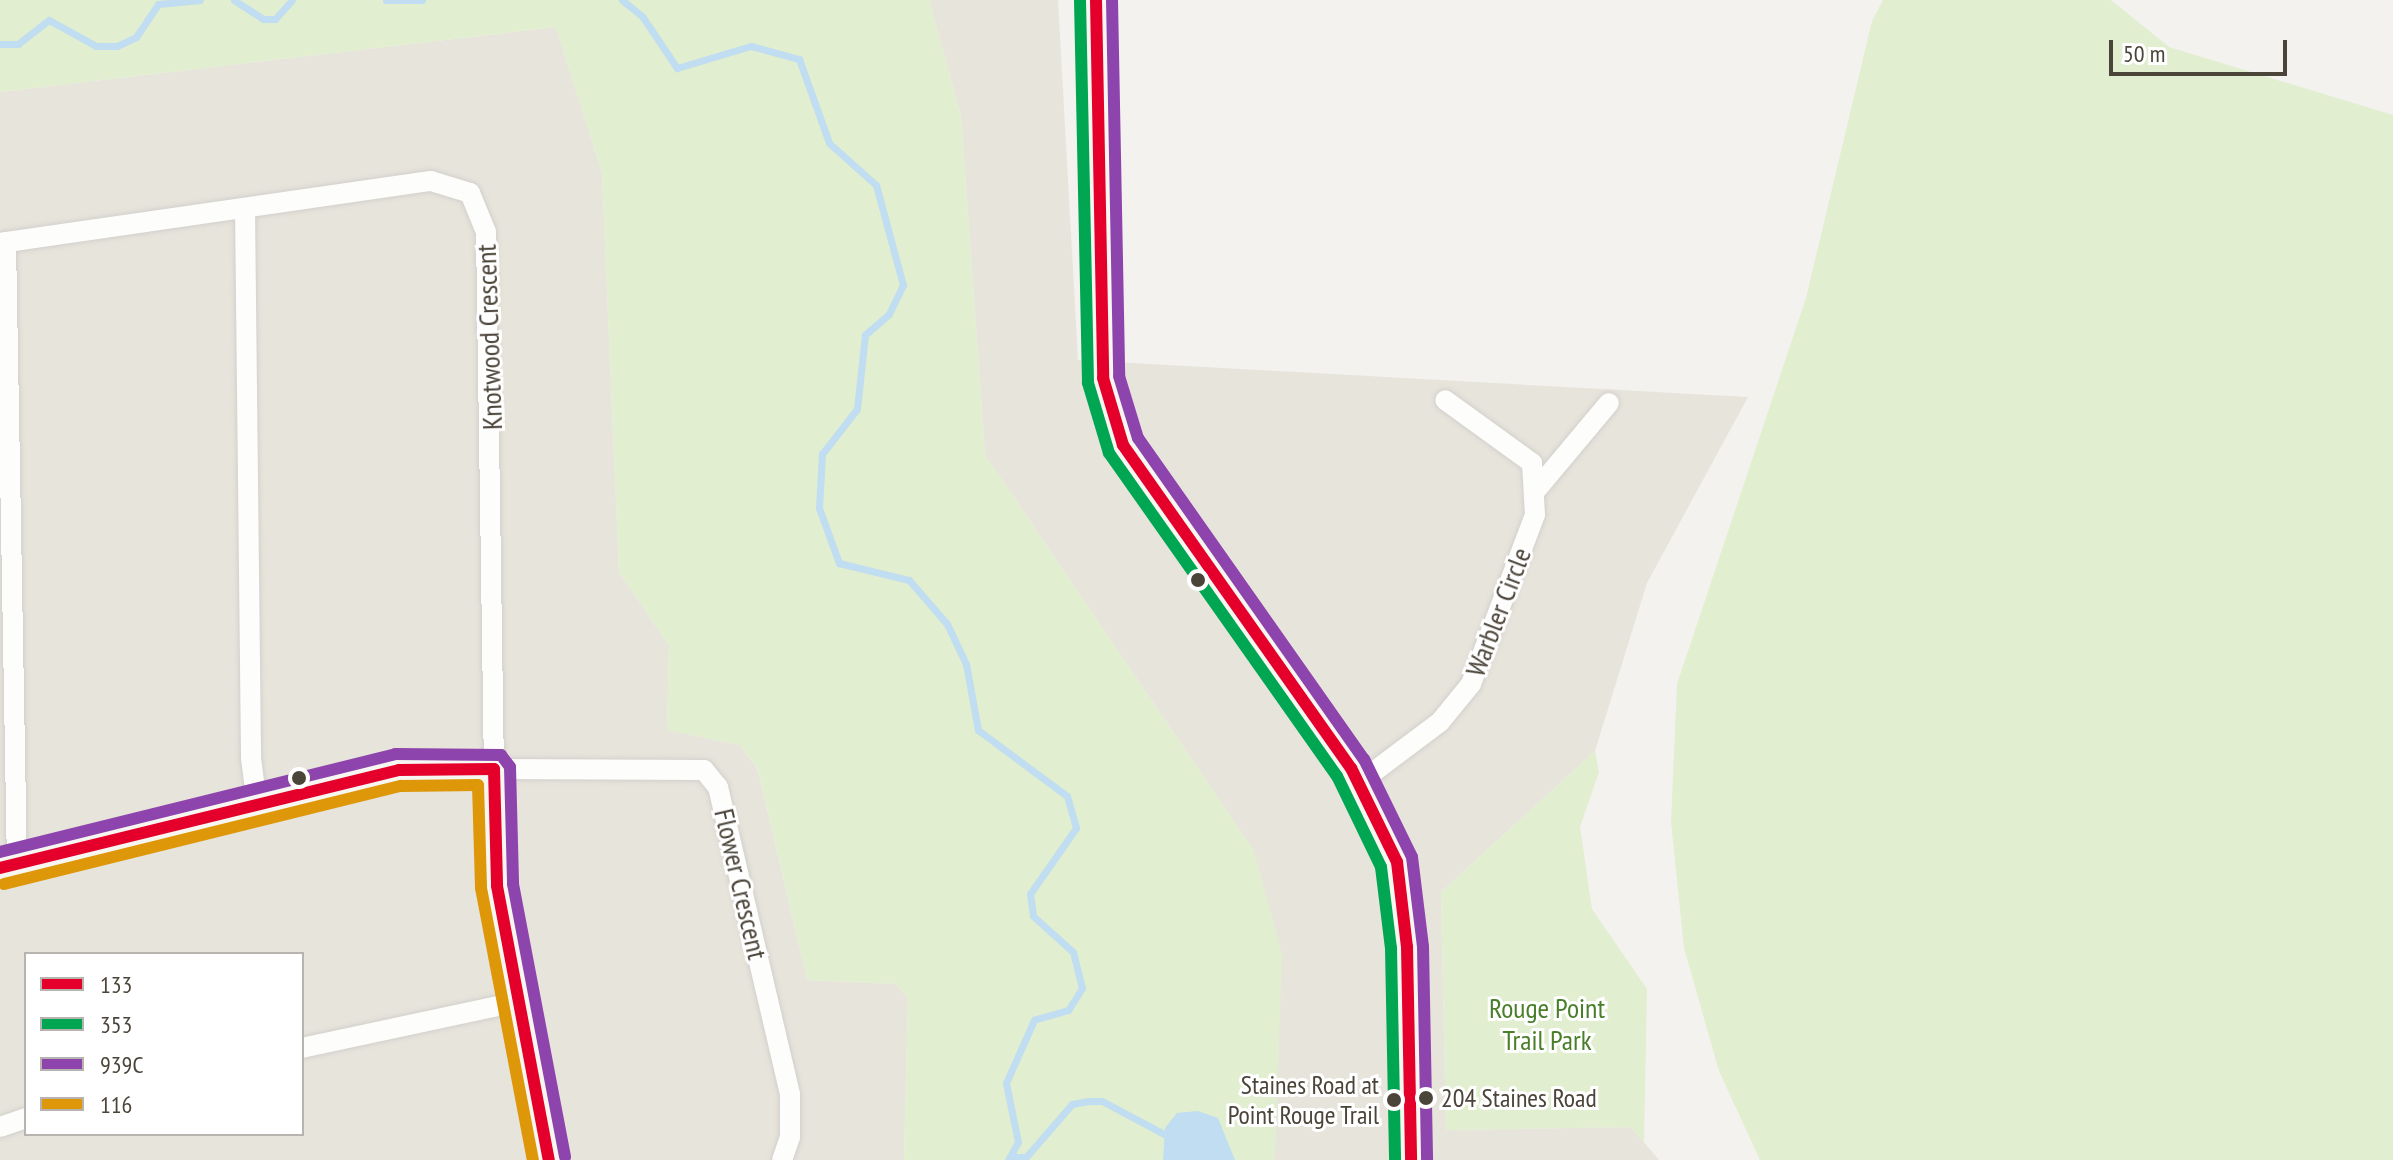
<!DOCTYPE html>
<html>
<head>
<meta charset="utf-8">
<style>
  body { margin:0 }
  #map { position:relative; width:2393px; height:1160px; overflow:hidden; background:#f4f2ee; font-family:"PT Sans Narrow",sans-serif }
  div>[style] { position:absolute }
  .residential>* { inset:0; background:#e7e4dc }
  .green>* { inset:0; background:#e1eecf }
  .water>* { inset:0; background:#c0ddf1 }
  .stream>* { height:7px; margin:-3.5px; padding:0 3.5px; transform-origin:3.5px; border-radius:3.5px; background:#c0ddf1 }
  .roads { filter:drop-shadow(0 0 2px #d2d0cb) drop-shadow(0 0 2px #d2d0cb) }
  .street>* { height:20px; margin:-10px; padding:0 10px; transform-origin:10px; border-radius:10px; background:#fdfdfc }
  .secondary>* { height:28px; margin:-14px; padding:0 14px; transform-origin:14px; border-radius:14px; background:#f7f6f1 }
  .bus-1>* { height:12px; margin:-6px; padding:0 6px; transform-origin:6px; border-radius:6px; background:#e4002b }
  .bus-2>* { height:12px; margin:-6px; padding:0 6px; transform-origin:6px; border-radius:6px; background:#00a651 }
  .bus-3>* { height:12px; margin:-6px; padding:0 6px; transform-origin:6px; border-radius:6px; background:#8e44ad }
  .bus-4>* { height:12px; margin:-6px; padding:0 6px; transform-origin:6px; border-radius:6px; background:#dd9709 }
  .dots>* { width:22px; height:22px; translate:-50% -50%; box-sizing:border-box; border:4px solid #fff; border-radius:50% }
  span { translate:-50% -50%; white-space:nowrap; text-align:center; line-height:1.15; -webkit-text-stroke:6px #fff; paint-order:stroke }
  .bus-label { font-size:26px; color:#4b4439 }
  .right { translate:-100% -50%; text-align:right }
  .left { translate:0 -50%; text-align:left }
  .street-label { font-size:28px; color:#4b4439 }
  .park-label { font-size:28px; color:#4a7f2a }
  .legend { position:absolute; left:24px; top:952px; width:280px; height:184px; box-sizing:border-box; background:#fff; border:2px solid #b7b4b0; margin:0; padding:10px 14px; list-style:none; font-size:24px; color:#4b4439 }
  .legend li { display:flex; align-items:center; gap:16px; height:40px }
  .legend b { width:40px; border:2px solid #b7b4b0 }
  .scale { position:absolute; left:2109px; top:40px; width:178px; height:36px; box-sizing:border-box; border:4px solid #4b4439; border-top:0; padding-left:10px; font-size:24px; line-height:28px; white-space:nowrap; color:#4b4439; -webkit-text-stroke:6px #fff; paint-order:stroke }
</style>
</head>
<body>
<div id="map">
  <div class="residential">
    <i style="clip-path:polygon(929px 0,1058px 0,1078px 360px,1748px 397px,1647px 583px,1595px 751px,1441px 892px,1446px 1130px,1631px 1127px,1659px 1160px,1275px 1160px,1254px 851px,985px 455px,961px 116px)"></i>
    <i style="clip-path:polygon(evenodd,556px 27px,602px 173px,619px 572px,669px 646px,667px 730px,740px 745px,758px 770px,807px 980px,896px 984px,908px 998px,904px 1160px,0 1160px,0 92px,556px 27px,26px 954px,302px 954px,302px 1134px,26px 1134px,26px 954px)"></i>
  </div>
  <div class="green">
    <i style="clip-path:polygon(0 0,929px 0,961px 116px,985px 455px,1254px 851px,1282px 954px,1275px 1160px,904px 1160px,908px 998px,896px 984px,807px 980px,758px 769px,740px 745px,667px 730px,669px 646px,619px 572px,602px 173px,556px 27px,0 92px)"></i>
    <i style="clip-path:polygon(1883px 0,2111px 0,2169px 47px,2393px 115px,2393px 1160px,1760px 1160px,1719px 1071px,1684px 948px,1671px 822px,1677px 684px,1806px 298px,1872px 21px)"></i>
    <i style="clip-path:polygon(1595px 751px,1599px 772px,1580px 827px,1592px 909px,1647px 989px,1644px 1143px,1631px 1127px,1446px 1130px,1441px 892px)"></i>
  </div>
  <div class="water">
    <i style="clip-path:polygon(1198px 1111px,1218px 1118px,1235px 1160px,1163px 1160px,1165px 1128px,1177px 1113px)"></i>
  </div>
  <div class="stream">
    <i style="left:234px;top:0;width:35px;rotate:33deg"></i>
    <i style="left:263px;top:19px;width:12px"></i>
    <i style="left:275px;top:19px;width:25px;rotate:-48deg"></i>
    <i style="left:386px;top:0;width:36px"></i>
    <i style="left:622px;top:0;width:26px;rotate:39deg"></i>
    <i style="left:642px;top:16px;width:63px;rotate:56.1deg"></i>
    <i style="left:677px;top:68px;width:77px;rotate:-16.6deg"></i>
    <i style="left:751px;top:46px;width:50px;rotate:15.2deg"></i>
    <i style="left:799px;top:59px;width:89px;rotate:70.3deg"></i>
    <i style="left:829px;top:143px;width:63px;rotate:41.8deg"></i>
    <i style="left:876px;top:185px;width:104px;rotate:74.9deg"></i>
    <i style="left:903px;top:285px;width:32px;rotate:116deg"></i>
    <i style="left:889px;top:314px;width:32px;rotate:139deg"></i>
    <i style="left:865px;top:335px;width:74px;rotate:96.2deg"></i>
    <i style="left:857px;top:409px;width:57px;rotate:127.9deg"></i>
    <i style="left:822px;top:454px;width:54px;rotate:93.2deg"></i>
    <i style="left:819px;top:508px;width:59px;rotate:70deg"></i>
    <i style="left:839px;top:563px;width:72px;rotate:13.7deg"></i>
    <i style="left:909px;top:580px;width:58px;rotate:49.2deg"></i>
    <i style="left:947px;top:624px;width:44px;rotate:64.6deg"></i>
    <i style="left:966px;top:664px;width:67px;rotate:79.7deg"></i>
    <i style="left:978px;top:730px;width:111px;rotate:36.6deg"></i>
    <i style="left:1067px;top:796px;width:33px;rotate:74deg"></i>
    <i style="left:1076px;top:828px;width:80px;rotate:124.9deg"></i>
    <i style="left:1030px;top:894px;width:22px;rotate:82deg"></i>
    <i style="left:1033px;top:916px;width:54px;rotate:42deg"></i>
    <i style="left:1073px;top:952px;width:37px;rotate:76deg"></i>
    <i style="left:1082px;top:988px;width:26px;rotate:122deg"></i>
    <i style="left:1068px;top:1010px;width:35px;rotate:164deg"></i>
    <i style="left:1034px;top:1020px;width:69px;rotate:114deg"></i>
    <i style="left:1006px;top:1083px;width:60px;rotate:78.5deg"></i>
    <i style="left:1018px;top:1142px;width:21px;rotate:119deg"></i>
    <i style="left:0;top:44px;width:18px"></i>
    <i style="left:18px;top:44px;width:39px;rotate:-38deg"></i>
    <i style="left:49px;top:20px;width:54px;rotate:29deg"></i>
    <i style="left:96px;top:46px;width:21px"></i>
    <i style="left:117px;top:46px;width:21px;rotate:-25deg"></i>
    <i style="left:136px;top:37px;width:40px;rotate:-56deg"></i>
    <i style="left:158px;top:4px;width:42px;rotate:-5.4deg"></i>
    <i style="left:1010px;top:1157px;width:16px"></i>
    <i style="left:1026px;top:1157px;width:70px;rotate:-49deg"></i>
    <i style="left:1072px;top:1104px;width:17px;rotate:-10deg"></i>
    <i style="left:1089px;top:1101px;width:13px"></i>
    <i style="left:1102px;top:1101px;width:70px;rotate:28deg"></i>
  </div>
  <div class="roads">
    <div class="street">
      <i style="left:245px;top:208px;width:550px;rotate:89.37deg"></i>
      <i style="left:251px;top:758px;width:47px;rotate:82.7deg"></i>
      <i style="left:6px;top:242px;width:621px;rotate:88.99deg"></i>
      <i style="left:0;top:243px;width:435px;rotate:-8.2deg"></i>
      <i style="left:431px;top:181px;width:41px;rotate:17.1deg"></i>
      <i style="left:470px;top:193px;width:42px;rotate:67.7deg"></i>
      <i style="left:486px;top:232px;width:537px;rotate:89.15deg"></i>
      <i style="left:494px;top:769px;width:210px;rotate:0.3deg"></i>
      <i style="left:704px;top:770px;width:22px;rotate:51deg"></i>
      <i style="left:718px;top:787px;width:315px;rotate:76.8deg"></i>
      <i style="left:790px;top:1094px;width:43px;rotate:90deg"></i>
      <i style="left:790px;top:1137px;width:24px;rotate:109deg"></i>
      <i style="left:1537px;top:489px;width:112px;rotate:-50.1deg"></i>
      <i style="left:1360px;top:782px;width:100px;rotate:-36.9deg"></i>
      <i style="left:1440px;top:722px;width:49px;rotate:-50.8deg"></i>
      <i style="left:1471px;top:684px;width:181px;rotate:-69.3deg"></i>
      <i style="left:1535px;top:515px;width:52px;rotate:-93.3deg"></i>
      <i style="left:1532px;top:463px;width:107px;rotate:-144.1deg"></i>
      <i style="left:302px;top:1048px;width:219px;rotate:-12.1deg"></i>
      <i style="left:0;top:1127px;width:28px;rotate:-19deg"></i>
    </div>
    <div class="secondary">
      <i style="left:1096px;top:0;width:378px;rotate:88.9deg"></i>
      <i style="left:1103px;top:378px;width:70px;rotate:73.4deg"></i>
      <i style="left:1123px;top:445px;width:395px;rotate:54.8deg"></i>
      <i style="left:1351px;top:768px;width:105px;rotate:63.9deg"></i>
      <i style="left:1397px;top:862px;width:86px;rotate:83.3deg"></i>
      <i style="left:1407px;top:947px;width:213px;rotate:88.9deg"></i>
      <i style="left:0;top:868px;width:411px;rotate:-13.8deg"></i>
      <i style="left:399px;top:770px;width:95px;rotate:-0.6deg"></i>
      <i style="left:494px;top:769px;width:117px;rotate:88.5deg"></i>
      <i style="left:497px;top:886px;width:279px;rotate:79.3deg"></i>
    </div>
  </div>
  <div class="bus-1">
    <i style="left:1096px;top:0;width:378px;rotate:88.9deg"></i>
    <i style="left:1103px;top:378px;width:70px;rotate:73.4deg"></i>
    <i style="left:1123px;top:445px;width:395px;rotate:54.8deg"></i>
    <i style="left:1351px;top:768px;width:105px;rotate:63.9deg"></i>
    <i style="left:1397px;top:862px;width:86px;rotate:83.3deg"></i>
    <i style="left:1407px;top:947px;width:213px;rotate:88.9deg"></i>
    <i style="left:494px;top:769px;width:117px;rotate:88.5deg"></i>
    <i style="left:497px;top:886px;width:279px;rotate:79.3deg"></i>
    <i style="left:0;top:868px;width:411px;rotate:-13.8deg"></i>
    <i style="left:399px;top:770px;width:95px;rotate:-0.6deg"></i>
  </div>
  <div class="bus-2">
    <i style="left:1080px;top:0;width:383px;rotate:88.8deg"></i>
    <i style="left:1088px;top:383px;width:73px;rotate:73.3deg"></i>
    <i style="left:1109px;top:453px;width:395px;rotate:54.8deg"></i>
    <i style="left:1337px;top:776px;width:101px;rotate:64.2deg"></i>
    <i style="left:1381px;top:867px;width:82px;rotate:83deg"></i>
    <i style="left:1391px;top:948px;width:212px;rotate:88.9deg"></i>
  </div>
  <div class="bus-3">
    <i style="left:1112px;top:0;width:376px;rotate:88.9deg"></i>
    <i style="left:1119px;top:376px;width:65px;rotate:73deg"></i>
    <i style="left:1138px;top:438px;width:393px;rotate:54.9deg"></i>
    <i style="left:1364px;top:759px;width:109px;rotate:63.9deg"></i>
    <i style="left:1412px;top:857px;width:91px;rotate:83deg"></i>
    <i style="left:1423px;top:947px;width:213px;rotate:88.9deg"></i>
    <i style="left:0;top:852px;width:407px;rotate:-13.9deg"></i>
    <i style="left:395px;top:754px;width:106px;rotate:0.5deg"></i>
    <i style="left:501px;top:755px;width:15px;rotate:53deg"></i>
    <i style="left:510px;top:767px;width:117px;rotate:88.5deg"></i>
    <i style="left:513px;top:884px;width:278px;rotate:79.2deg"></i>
  </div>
  <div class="bus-4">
    <i style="left:4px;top:884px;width:409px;rotate:-13.9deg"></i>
    <i style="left:401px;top:786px;width:77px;rotate:-0.7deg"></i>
    <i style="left:478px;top:785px;width:103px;rotate:88.3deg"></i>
    <i style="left:481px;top:888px;width:277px;rotate:79.2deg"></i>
  </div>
  <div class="dots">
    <i style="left:1198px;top:580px;background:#4b4439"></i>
    <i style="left:299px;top:778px;background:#4b4439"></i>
    <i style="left:1426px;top:1098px;background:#4b4439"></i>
    <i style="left:1394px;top:1100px;background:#4b4439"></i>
  </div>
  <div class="bus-label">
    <span class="right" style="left:1379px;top:1100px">Staines Road at<br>Point Rouge Trail</span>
    <span class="left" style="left:1441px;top:1098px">204 Staines Road</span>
  </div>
  <div class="street-label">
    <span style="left:489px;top:337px;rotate:-92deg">Knotwood Crescent</span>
    <span style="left:1498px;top:612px;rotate:-69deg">Warbler Circle</span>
    <span style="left:741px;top:884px;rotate:77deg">Flower Crescent</span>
  </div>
  <div class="park-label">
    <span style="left:1547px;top:1024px">Rouge Point<br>Trail Park</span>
  </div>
  <ul class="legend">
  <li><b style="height:10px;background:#e4002b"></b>133</li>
  <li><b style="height:10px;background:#00a651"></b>353</li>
  <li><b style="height:10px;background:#8e44ad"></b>939C</li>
  <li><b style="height:10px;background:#dd9709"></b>116</li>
  </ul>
  <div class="scale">50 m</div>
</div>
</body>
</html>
